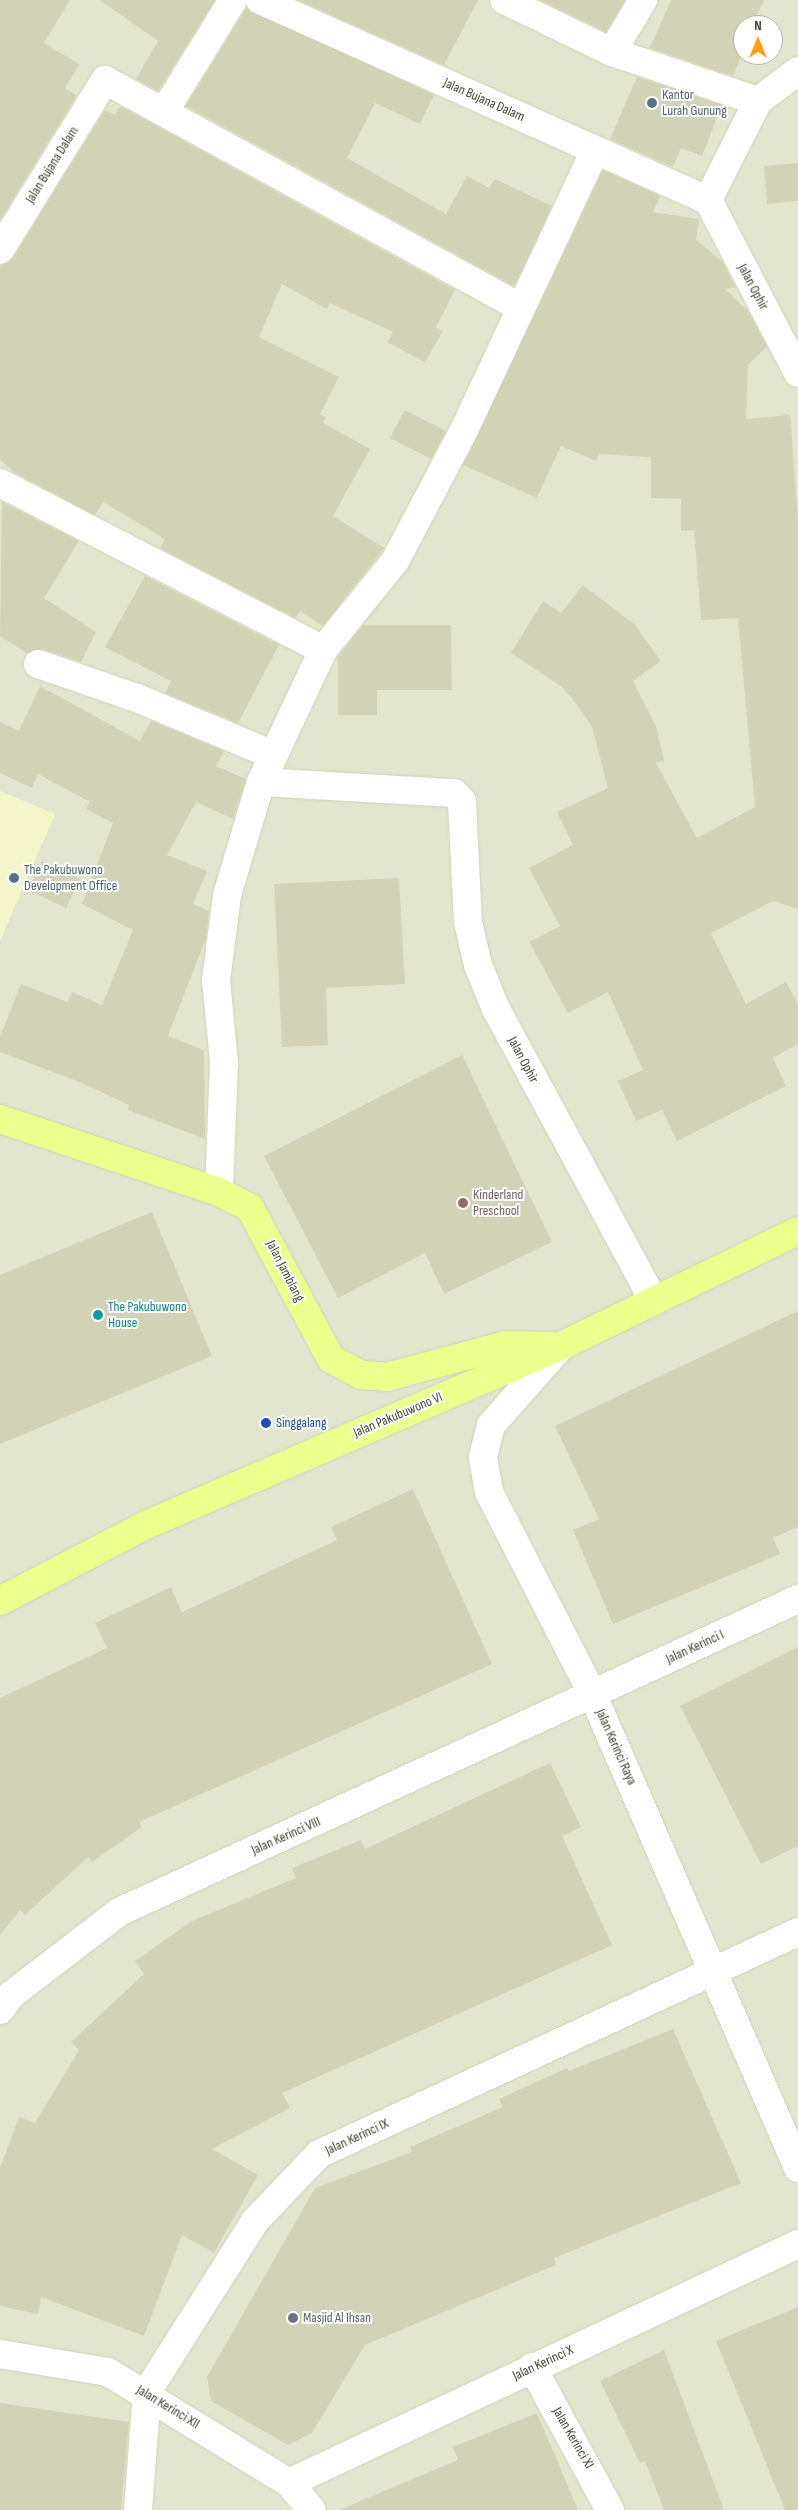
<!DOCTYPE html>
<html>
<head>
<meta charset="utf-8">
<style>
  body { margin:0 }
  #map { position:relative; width:798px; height:2510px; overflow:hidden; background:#eff2e1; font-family:"Sofia Sans Condensed",sans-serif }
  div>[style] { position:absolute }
  .residential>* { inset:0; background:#e3e6cf }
  .commercial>* { inset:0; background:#f4f6ca }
  .building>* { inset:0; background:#d2d3b6 }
  .roads { filter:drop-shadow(0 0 1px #cfd2b8) drop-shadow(0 0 1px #cfd2b8) }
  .minor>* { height:28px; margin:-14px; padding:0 14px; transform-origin:14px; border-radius:14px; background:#fff }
  .primary>* { height:28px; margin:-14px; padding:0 14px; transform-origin:14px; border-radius:14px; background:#ebff8d }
  .dots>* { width:14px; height:14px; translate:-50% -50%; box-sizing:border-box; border:2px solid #fff; border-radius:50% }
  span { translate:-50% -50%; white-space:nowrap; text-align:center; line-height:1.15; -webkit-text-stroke:4px #fff; paint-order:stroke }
  .service-label { font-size:14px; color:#4e5e75 }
  .left { translate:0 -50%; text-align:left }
  .street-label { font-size:14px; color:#424332 }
  .education-label { font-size:14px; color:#785e54 }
  .culture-label { font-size:14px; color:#0d838f }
  .transit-label { font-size:14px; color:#164399 }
  .worship-label { font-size:14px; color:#5b616d }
  .north { position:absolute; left:733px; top:15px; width:50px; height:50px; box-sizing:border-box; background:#fff; border:1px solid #b3b4ad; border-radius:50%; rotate:0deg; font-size:14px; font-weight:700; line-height:20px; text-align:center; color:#424332 }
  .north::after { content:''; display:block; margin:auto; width:18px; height:22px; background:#ffa00b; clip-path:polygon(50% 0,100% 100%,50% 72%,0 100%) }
</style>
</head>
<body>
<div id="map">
  <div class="residential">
    <i style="clip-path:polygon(evenodd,0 0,798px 0,798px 2510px,0 2510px,0 0,743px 25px,773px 25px,773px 55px,743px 55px,743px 25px)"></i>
  </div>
  <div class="commercial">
    <i style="clip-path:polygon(0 791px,55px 814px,0 941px)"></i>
  </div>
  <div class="building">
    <i style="clip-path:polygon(0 0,70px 0,44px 43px,79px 64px,65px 89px,77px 95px,0 220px)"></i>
    <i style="clip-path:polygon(100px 0,215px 0,158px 91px,136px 79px,158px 41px)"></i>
    <i style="clip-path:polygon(298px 0,478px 0,444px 65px)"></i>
    <i style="clip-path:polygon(540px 0,625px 0,606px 32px)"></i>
    <i style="clip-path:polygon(671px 0,764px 0,752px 25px,743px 25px,743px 52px,733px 76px,650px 48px)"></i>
    <i style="clip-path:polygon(247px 7px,434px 95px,420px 124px,375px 103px,347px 158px,446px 214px,467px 176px,489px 188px,495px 179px,552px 206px,514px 286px,186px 106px)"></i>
    <i style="clip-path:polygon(637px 77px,722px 105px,702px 156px,681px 148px,673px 167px,610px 139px)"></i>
    <i style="clip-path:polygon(120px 106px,455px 290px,436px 327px,443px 331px,425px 362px,387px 342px,393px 332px,330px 303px,327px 309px,282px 284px,259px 337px,339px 377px,320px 414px,326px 418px,323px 423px,370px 449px,333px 516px,384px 548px,323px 626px,300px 611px,295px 618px,160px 548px,165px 539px,103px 502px,95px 515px,17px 474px,0 460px,0 266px,13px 258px,105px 110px,115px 115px)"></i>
    <i style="clip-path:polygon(798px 163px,798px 201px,767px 204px,764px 166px)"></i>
    <i style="clip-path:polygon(603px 170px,660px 196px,653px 212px,699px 219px,696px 240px,722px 261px,736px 288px,725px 289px,748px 311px,767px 346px,748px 365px,746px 419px,790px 415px,798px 520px,798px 909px,773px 901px,711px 933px,746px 1004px,786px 982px,798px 1004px,798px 1044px,773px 1058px,786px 1086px,677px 1141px,662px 1110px,636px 1121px,618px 1081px,643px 1070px,608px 992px,568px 1013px,529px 942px,560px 926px,529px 868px,573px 845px,557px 812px,608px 788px,592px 727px,578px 706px,562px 687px,511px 653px,543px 601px,561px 613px,583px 585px,635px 625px,661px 661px,633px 681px,656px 726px,664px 761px,656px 763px,697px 838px,755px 807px,738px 618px,701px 620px,694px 530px,681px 531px,681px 499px,651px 498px,651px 457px,599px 454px,596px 461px,561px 446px,537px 498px,463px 465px)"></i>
    <i style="clip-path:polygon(405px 410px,446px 431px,431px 459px,390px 438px)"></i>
    <i style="clip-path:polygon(2px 502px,79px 541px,44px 598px,96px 632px,81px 662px,43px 649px,27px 653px,0 636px)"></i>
    <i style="clip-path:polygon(145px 576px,279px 645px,238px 723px,165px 693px,171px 681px,105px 647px)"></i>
    <i style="clip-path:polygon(363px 625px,451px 625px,452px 690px,377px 690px,377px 715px,338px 715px,338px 657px)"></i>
    <i style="clip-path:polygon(40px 686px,140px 741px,151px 721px,224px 751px,216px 766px,246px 779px,233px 819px,196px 802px,167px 855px,207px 871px,193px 904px,209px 911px,206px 938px,168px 1036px,204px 1050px,205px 1139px,128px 1110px,129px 1105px,82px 1083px,0 1052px,0 1037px,21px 984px,68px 1002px,72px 992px,102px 1005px,133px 930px,82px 904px,113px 823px,86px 809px,90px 802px,38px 774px,32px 788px,0 773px,0 722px,19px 731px)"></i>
    <i style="clip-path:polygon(42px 861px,80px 879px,66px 908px,28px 890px)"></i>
    <i style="clip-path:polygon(399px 878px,405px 984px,326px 988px,328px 1045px,282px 1047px,274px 884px)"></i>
    <i style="clip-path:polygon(462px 1055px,552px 1242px,444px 1294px,425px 1253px,338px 1298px,264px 1156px)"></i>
    <i style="clip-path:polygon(152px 1212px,212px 1356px,0 1444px,0 1275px)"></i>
    <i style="clip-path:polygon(798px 1311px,798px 1527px,773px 1538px,780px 1554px,613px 1624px,573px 1530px,599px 1519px,555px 1426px)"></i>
    <i style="clip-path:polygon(413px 1489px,492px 1664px,139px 1822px,142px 1827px,92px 1862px,88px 1857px,25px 1915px,20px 1910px,0 1935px,0 1698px,107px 1648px,95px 1623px,171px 1587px,182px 1612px,337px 1540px,331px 1527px)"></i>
    <i style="clip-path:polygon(798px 1647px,798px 1846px,761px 1864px,680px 1706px)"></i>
    <i style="clip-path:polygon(550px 1763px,581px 1827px,562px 1836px,612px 1945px,282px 2093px,290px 2108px,212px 2149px,258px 2175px,214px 2253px,182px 2235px,144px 2336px,41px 2297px,38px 2314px,0 2306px,0 2168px,19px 2117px,35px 2123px,79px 2050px,71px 2042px,144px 1974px,135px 1961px,192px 1921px,296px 1878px,292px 1868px,361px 1840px,365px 1849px)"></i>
    <i style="clip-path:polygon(673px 2029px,741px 2183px,554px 2258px,556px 2265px,365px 2345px,312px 2433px,288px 2445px,211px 2401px,207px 2377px,315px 2188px,412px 2152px,410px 2147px,503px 2107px,499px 2099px,567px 2068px,569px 2071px)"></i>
    <i style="clip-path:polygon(798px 2307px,798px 2510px,785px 2510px,716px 2341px)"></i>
    <i style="clip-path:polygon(664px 2350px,724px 2510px,664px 2510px,645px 2461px,640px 2463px,600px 2381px)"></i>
    <i style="clip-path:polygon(0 2403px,129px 2422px,121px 2510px,0 2510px)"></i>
    <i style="clip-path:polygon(537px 2413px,578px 2510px,339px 2510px,458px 2460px,453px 2447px)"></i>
  </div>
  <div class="roads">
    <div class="minor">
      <i style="left:260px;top:0;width:491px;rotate:24.1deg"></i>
      <i style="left:504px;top:0;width:120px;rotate:25.7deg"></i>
      <i style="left:612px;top:52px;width:154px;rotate:18.6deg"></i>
      <i style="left:612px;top:52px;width:61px;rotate:-59.2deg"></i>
      <i style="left:164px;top:112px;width:132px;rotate:-58.4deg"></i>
      <i style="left:708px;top:200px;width:195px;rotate:62.5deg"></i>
      <i style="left:708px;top:200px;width:111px;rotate:-63.2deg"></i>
      <i style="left:758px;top:101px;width:50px;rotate:-36.9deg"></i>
      <i style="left:0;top:250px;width:200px;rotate:-58.3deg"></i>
      <i style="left:105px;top:80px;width:472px;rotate:28.7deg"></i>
      <i style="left:0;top:483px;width:364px;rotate:27.3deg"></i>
      <i style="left:38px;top:664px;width:105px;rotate:19deg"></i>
      <i style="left:137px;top:698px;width:147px;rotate:22.7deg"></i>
      <i style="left:261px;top:782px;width:193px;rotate:3.3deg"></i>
      <i style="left:454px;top:793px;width:11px;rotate:45deg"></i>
      <i style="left:462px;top:801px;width:121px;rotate:87.2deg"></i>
      <i style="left:468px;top:922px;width:44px;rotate:76.9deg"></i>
      <i style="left:478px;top:965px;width:48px;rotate:67.8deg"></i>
      <i style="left:496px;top:1009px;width:328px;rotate:61.6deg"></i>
      <i style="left:219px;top:1192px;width:130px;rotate:-87.8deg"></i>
      <i style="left:224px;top:1062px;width:82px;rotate:-95.6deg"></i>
      <i style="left:216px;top:980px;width:86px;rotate:-82.6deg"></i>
      <i style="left:227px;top:895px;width:118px;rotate:-73.3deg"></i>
      <i style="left:261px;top:782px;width:146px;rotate:-64.8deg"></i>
      <i style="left:323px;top:650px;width:114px;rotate:-51deg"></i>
      <i style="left:395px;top:561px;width:150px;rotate:-62.2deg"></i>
      <i style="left:465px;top:428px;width:307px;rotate:-64.9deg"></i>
      <i style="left:561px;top:1346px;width:106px;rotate:131.5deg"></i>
      <i style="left:491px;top:1425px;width:34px;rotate:104deg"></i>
      <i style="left:483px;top:1458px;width:35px;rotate:80deg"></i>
      <i style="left:489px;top:1492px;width:226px;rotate:62.9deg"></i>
      <i style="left:592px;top:1693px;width:518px;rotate:66.55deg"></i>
      <i style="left:0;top:2010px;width:19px;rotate:-54deg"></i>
      <i style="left:11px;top:1995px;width:136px;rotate:-37.5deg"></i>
      <i style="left:119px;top:1912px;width:748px;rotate:-24.75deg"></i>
      <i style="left:0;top:2354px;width:109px;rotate:9.5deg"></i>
      <i style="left:108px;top:2372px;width:212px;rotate:31.5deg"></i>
      <i style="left:289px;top:2483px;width:35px;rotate:50deg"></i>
      <i style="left:532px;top:2367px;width:163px;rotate:61.4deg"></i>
      <i style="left:289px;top:2483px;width:562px;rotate:-25.15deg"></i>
      <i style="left:138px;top:2510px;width:118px;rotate:-85.6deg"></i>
      <i style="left:147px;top:2392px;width:202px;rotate:-57.7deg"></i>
      <i style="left:255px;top:2221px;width:93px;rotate:-46.3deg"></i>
      <i style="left:319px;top:2154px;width:528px;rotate:-24.87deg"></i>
    </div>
    <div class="primary">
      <i style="left:0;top:1119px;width:231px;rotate:18.4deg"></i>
      <i style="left:219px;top:1192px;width:35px;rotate:27deg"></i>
      <i style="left:250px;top:1208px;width:171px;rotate:61.8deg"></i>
      <i style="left:331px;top:1359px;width:34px;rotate:28deg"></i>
      <i style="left:361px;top:1375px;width:26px;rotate:4deg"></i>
      <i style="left:387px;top:1377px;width:123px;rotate:-15.1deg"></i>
      <i style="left:506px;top:1345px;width:45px;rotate:1.3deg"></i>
      <i style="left:0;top:1601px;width:167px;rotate:-27.5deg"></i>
      <i style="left:148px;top:1524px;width:450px;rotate:-23.3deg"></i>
      <i style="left:561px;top:1346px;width:263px;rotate:-25.9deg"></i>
    </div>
  </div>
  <div class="dots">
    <i style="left:652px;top:103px;background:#5c6f8a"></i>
    <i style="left:14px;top:878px;background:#5c6f8a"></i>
    <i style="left:463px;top:1203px;background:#8d6e63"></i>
    <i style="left:98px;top:1315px;background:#0f9aa8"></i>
    <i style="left:266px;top:1423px;background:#1a4fb4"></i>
    <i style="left:293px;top:2318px;background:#6b7280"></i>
  </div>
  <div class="service-label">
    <span class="left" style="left:662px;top:103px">Kantor<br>Lurah Gunung</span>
    <span class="left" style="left:24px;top:878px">The Pakubuwono<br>Development Office</span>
  </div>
  <div class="street-label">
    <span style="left:484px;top:100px;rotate:24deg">Jalan Bujana Dalam</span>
    <span style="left:52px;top:165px;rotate:-58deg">Jalan Bujana Dalam</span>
    <span style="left:753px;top:287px;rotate:62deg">Jalan Ophir</span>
    <span style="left:523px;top:1060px;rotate:62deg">Jalan Ophir</span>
    <span style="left:285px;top:1271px;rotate:63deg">Jalan Jamblang</span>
    <span style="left:398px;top:1415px;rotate:-23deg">Jalan Pakubuwono VI</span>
    <span style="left:695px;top:1647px;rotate:-25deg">Jalan Kerinci I</span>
    <span style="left:616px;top:1747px;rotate:66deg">Jalan Kerinci Raya</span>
    <span style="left:286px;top:1836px;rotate:-24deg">Jalan Kerinci VIII</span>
    <span style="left:357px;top:2137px;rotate:-25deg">Jalan Kerinci IX</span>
    <span style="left:543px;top:2363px;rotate:-25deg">Jalan Kerinci X</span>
    <span style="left:168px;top:2407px;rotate:31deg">Jalan Kerinci XII</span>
    <span style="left:573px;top:2438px;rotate:60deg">Jalan Kerinci XI</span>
  </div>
  <div class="education-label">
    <span class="left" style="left:473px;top:1203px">Kinderland<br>Preschool</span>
  </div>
  <div class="culture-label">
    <span class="left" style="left:108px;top:1315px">The Pakubuwono<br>House</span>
  </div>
  <div class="transit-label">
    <span class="left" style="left:276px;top:1423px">Singgalang</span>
  </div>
  <div class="worship-label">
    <span class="left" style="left:303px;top:2318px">Masjid Al Ihsan</span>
  </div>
  <div class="north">N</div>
</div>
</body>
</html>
